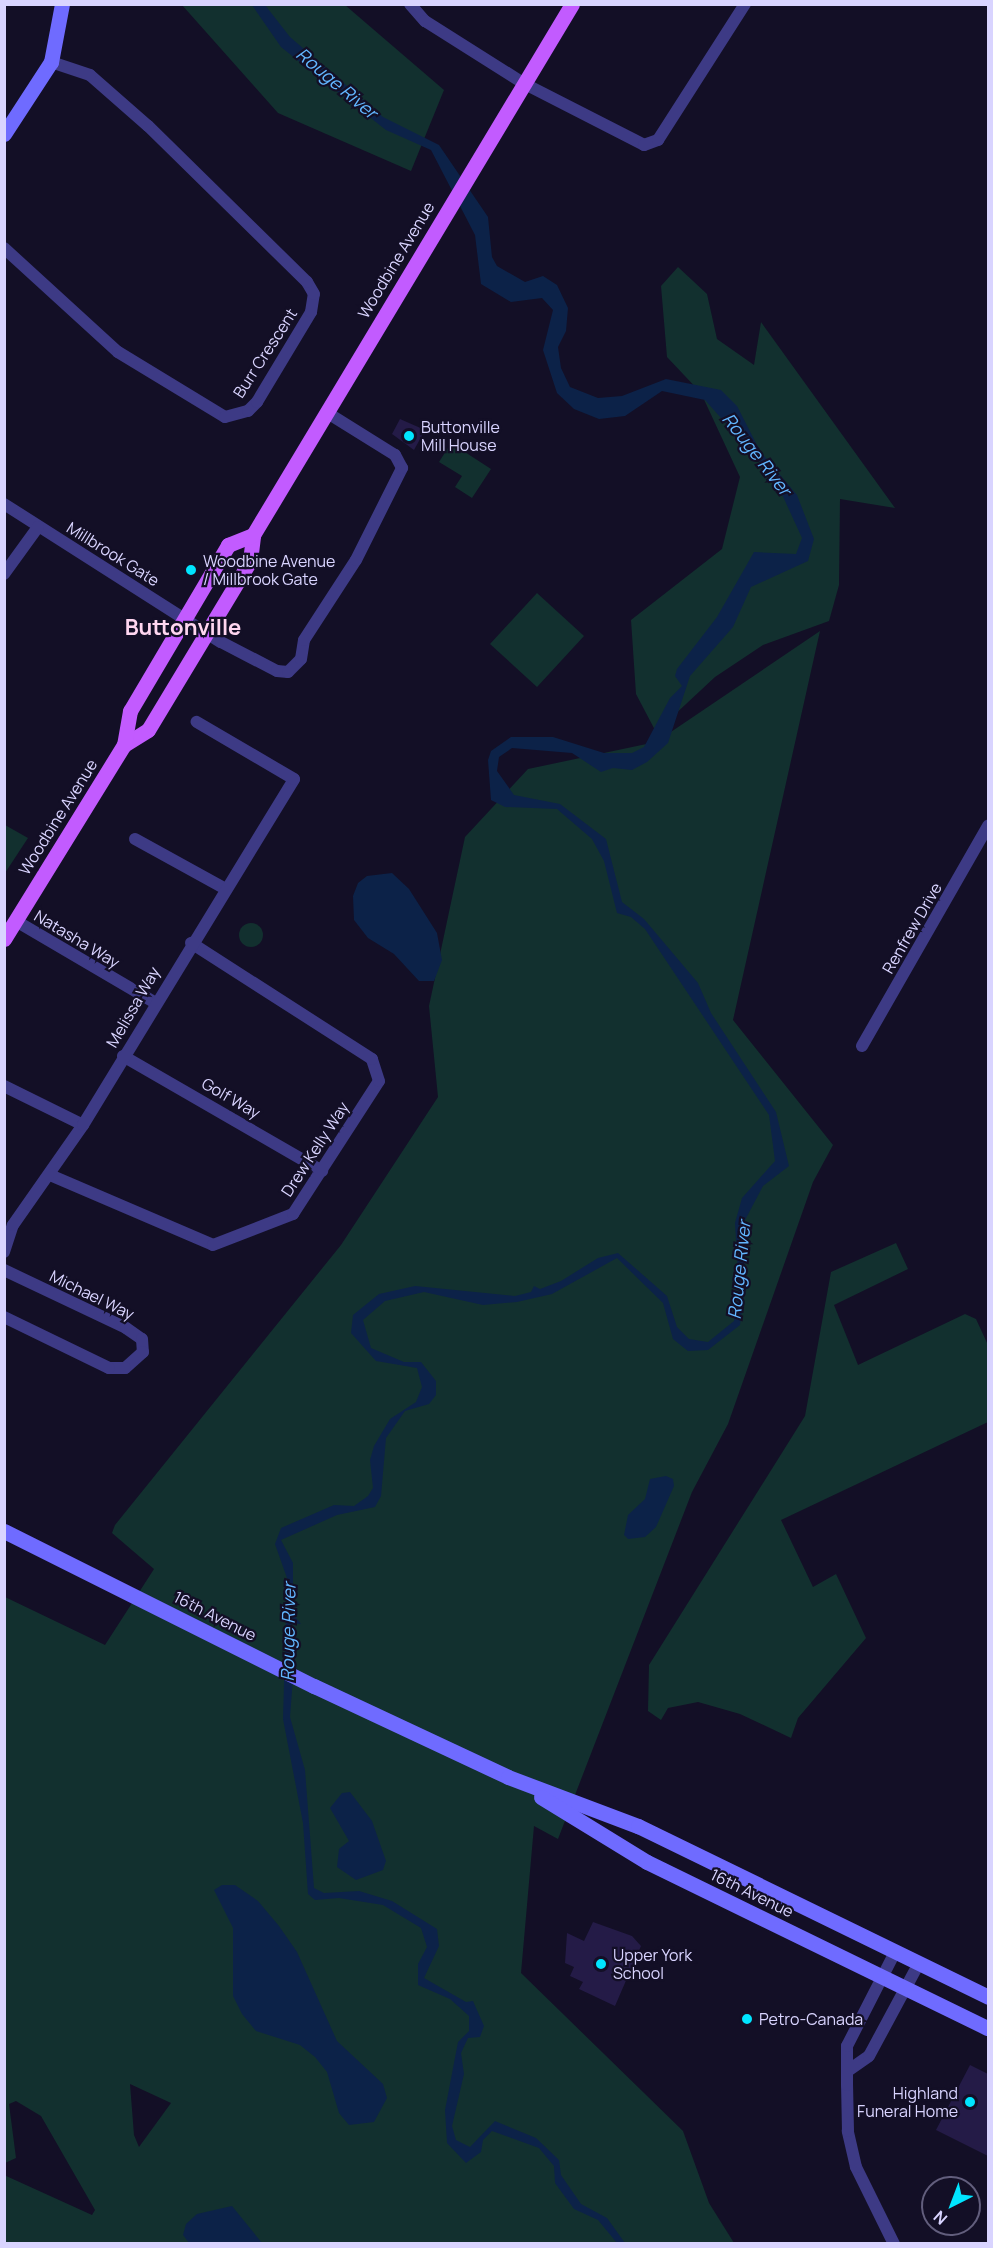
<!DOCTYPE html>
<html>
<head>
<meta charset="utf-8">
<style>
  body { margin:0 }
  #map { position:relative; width:993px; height:2248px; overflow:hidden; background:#130f26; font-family:Manrope,sans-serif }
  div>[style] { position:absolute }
  .green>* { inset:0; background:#12302f }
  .round { border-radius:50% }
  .water>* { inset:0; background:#0c2248 }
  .building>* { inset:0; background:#241b47 }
  .street>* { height:12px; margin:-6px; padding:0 6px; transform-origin:6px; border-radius:6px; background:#3d3a85 }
  .secondary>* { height:15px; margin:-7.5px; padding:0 7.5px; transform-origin:7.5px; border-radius:7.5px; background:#6f6bff }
  .primary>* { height:15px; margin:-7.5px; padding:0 7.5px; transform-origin:7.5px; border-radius:7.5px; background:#c25bff }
  .dots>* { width:16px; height:16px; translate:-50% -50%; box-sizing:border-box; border:3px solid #130f26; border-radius:50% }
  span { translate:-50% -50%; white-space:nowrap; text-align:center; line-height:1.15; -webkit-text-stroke:4.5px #130f26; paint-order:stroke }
  .street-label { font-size:16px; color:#d9d4ff }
  .poi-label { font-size:16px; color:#d9d4ff }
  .left { translate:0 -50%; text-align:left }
  .right { translate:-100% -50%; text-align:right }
  .water-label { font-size:18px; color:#62b6ff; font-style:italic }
  .district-label { font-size:22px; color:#ffd6f0; font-weight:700 }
  .frame { position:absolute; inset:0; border:6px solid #d9d4ff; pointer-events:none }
  .north { position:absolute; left:921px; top:2176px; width:60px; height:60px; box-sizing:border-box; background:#130f26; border:2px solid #625e7d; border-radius:50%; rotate:222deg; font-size:16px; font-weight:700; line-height:24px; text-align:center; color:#d9d4ff }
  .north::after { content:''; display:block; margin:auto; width:21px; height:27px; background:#00e5ff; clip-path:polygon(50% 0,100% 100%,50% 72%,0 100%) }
</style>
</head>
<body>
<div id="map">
  <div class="green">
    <i style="clip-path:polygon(182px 5px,345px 5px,444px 90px,411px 171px,278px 113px)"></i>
    <i style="clip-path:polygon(678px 267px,707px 294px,717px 339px,754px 365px,761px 322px,895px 508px,840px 499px,839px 585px,829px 621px,763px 645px,715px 677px,656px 732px,636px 694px,631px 620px,722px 549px,740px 477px,701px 393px,667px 357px,661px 286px)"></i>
    <i style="clip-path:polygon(451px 443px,491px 469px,472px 498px,455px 487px,462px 476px,439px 462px)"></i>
    <i style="clip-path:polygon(537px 593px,584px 636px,537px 687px,490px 644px)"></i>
    <i style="clip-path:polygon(evenodd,820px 631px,733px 1020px,833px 1145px,813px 1182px,728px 1424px,692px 1492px,558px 1839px,534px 1826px,521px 1973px,683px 2131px,709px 2203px,734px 2243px,5px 2243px,4px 2175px,92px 2215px,95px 2210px,41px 2116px,16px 2101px,9px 2104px,16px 2158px,5px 2163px,5px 1597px,105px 1645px,154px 1569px,112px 1533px,115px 1525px,341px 1245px,438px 1097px,429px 1006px,465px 837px,528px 769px,656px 742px,820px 631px,130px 2084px,171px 2103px,139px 2147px,134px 2135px,130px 2084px)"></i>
    <i style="clip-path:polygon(5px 825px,28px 838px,5px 873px)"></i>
    <i class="round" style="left:239px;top:923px;width:24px;height:24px"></i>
    <i style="clip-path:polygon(896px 1243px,908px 1269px,834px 1305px,858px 1365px,965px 1314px,976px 1319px,988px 1345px,988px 1422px,781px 1520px,813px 1587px,836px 1574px,866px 1638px,798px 1718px,791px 1738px,740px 1714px,698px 1702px,668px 1708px,661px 1720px,648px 1711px,649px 1665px,805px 1416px,831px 1272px)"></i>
  </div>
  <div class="water">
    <i style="clip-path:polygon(252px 5px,265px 5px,290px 37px,383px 117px,439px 145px,488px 217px,492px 257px,497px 266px,525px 282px,543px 276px,557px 285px,568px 308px,566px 331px,558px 347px,561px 368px,570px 387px,598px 398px,622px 396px,666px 379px,721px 390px,737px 406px,760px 451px,797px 495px,814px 539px,808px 561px,751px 587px,733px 627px,690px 676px,668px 743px,647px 762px,632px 770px,613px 768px,601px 772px,572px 753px,512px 748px,499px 757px,497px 771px,514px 795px,560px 804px,606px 839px,622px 902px,644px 919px,698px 983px,711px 1013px,776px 1112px,789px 1166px,763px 1186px,744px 1222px,745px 1289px,740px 1325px,708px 1350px,688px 1351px,673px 1339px,663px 1303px,617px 1258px,552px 1294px,517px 1302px,483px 1305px,424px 1292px,385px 1301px,363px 1320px,371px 1348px,404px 1362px,421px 1362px,436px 1381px,436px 1395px,429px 1404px,405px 1411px,386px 1438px,381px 1496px,375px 1507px,337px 1515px,281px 1540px,293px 1563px,293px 1614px,301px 1624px,291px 1623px,296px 1638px,290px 1717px,305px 1770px,314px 1888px,324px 1893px,359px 1891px,392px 1901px,437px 1929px,439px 1946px,424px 1978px,466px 2002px,473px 2001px,484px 2026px,480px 2037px,468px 2038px,461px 2053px,464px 2074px,452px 2126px,456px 2140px,470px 2147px,495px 2121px,536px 2138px,559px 2160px,561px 2175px,581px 2204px,607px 2218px,625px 2243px,617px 2243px,598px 2220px,574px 2209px,555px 2183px,554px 2166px,539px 2148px,492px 2131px,483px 2140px,481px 2152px,466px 2163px,447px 2143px,445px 2110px,458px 2042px,469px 2031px,469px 2016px,450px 1999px,418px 1985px,418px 1964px,427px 1947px,421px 1928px,383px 1905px,339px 1898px,315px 1900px,308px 1894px,303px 1823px,283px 1719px,287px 1578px,275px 1544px,281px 1528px,334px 1505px,354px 1506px,368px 1496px,373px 1488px,370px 1460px,374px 1446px,390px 1419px,416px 1402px,422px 1387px,417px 1368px,376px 1361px,351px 1333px,353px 1315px,379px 1294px,415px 1286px,515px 1296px,531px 1292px,534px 1286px,540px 1289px,561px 1281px,598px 1258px,618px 1253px,667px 1296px,677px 1327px,689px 1339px,708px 1342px,734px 1321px,739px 1292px,735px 1223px,742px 1198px,775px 1161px,769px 1115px,645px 929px,631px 917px,617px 913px,604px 861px,592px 839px,557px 809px,505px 807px,491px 800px,488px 760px,491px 751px,511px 737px,553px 737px,604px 753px,632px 753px,644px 747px,670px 698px,682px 686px,675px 676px,677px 669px,717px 617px,754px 552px,796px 554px,802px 538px,775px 479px,705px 400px,662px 391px,625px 416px,599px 419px,574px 409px,557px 393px,543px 350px,553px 310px,542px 298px,511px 302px,481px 284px,475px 235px,431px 150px,386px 130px,316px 75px,281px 47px)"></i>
    <i style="clip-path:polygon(392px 873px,409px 889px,437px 933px,442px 960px,434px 981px,419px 981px,394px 954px,368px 938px,354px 920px,353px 896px,358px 883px,367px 876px)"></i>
    <i style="clip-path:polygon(666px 1476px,673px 1479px,674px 1486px,656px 1527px,645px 1537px,628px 1539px,624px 1535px,628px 1515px,645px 1499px,650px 1479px)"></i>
    <i style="clip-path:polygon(350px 1792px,372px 1821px,386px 1861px,383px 1870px,356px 1880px,337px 1867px,339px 1849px,349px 1841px,330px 1808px,342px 1793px)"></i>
    <i style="clip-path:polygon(222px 1885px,235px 1885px,258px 1901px,279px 1926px,297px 1952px,337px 2041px,383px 2084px,387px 2098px,374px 2122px,349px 2125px,339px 2113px,327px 2072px,315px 2057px,300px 2045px,256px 2031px,242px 2014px,233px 1996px,233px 1928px,214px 1890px)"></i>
    <i style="clip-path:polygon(232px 2206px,262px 2243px,189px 2243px,183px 2235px,186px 2224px,197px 2214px)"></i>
  </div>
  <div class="building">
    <i style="clip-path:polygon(400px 419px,425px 430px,414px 450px,392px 434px)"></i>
    <i style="clip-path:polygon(593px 1922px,632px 1936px,641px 1946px,615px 2006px,579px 1989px,583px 1982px,570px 1976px,574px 1967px,565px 1963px,567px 1933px,584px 1941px)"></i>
    <i style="clip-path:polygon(970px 2065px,988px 2074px,988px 2156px,936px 2130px)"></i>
  </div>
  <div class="street">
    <i style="left:410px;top:4px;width:23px;rotate:49deg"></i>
    <i style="left:425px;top:21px;width:116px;rotate:32.3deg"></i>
    <i style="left:523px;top:83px;width:136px;rotate:27.1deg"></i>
    <i style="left:644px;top:145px;width:15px;rotate:-20deg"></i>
    <i style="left:658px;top:140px;width:161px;rotate:-57.4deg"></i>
    <i style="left:4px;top:248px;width:154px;rotate:42.4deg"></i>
    <i style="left:118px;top:352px;width:125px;rotate:31.3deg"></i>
    <i style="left:225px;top:417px;width:24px;rotate:-15deg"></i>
    <i style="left:248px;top:411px;width:13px;rotate:-45deg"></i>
    <i style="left:257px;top:402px;width:105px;rotate:-59deg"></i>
    <i style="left:311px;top:312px;width:18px;rotate:-81deg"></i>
    <i style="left:314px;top:294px;width:14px;rotate:-120deg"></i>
    <i style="left:307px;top:282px;width:223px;rotate:-135.5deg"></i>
    <i style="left:148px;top:126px;width:77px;rotate:-138.7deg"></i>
    <i style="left:90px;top:75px;width:41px;rotate:-161.6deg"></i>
    <i style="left:4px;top:504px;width:257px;rotate:32.5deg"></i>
    <i style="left:221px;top:642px;width:63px;rotate:27.4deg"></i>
    <i style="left:277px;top:671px;width:11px;rotate:5deg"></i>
    <i style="left:288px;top:672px;width:18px;rotate:-45deg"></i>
    <i style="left:301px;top:659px;width:19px;rotate:-81deg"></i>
    <i style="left:304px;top:640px;width:95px;rotate:-57deg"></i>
    <i style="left:356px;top:560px;width:103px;rotate:-63.4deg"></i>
    <i style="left:402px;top:468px;width:15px;rotate:-118deg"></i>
    <i style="left:395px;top:455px;width:81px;rotate:-148.1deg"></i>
    <i style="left:4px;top:574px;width:58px;rotate:-54.1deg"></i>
    <i style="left:135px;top:839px;width:102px;rotate:28.8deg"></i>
    <i style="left:16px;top:921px;width:160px;rotate:30.4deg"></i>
    <i style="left:862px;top:1046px;width:254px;rotate:-60.2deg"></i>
    <i style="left:123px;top:1056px;width:230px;rotate:30deg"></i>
    <i style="left:4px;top:1086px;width:88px;rotate:26.3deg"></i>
    <i style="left:50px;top:1175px;width:177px;rotate:23.2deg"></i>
    <i style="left:213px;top:1245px;width:86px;rotate:-21.2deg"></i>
    <i style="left:293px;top:1214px;width:158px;rotate:-57.1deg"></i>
    <i style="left:379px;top:1081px;width:23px;rotate:-108deg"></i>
    <i style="left:372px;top:1059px;width:215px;rotate:-147.3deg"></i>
    <i style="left:4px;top:1252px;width:28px;rotate:-72deg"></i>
    <i style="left:13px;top:1225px;width:122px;rotate:-55deg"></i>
    <i style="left:83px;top:1125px;width:405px;rotate:-58.6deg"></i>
    <i style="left:294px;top:779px;width:113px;rotate:-149.6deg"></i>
    <i style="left:4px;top:1270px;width:135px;rotate:25.4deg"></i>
    <i style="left:126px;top:1328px;width:19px;rotate:35deg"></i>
    <i style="left:142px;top:1339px;width:13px;rotate:86deg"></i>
    <i style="left:143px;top:1352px;width:24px;rotate:138deg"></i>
    <i style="left:125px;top:1368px;width:16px;rotate:180deg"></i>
    <i style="left:109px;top:1368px;width:117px;rotate:-154.1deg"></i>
    <i style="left:849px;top:2070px;width:24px;rotate:-35deg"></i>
    <i style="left:869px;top:2056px;width:106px;rotate:-61.7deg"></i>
    <i style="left:894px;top:2244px;width:86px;rotate:-116.3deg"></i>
    <i style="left:856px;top:2167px;width:37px;rotate:-103deg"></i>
    <i style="left:848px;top:2131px;width:46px;rotate:-91.2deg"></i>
    <i style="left:847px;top:2085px;width:39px;rotate:-90deg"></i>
    <i style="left:847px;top:2046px;width:106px;rotate:-62.9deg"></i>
  </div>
  <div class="secondary">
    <i style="left:4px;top:134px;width:86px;rotate:-56.9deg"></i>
    <i style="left:51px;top:62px;width:59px;rotate:-79.3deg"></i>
    <i style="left:4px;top:1531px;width:347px;rotate:26.6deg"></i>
    <i style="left:314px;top:1686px;width:214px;rotate:25.1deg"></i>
    <i style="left:508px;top:1777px;width:139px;rotate:20.7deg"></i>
    <i style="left:638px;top:1826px;width:390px;rotate:26deg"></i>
    <i style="left:541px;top:1797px;width:124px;rotate:31.5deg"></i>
    <i style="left:647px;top:1862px;width:379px;rotate:26deg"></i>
  </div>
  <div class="primary">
    <i style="left:124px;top:745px;width:28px;rotate:-32deg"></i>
    <i style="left:148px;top:730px;width:197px;rotate:-58.9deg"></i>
    <i style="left:250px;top:561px;width:26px;rotate:-83deg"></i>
    <i style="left:253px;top:535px;width:619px;rotate:-59deg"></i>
    <i style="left:4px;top:939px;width:228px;rotate:-58.3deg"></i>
    <i style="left:124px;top:745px;width:35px;rotate:-80deg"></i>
    <i style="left:130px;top:711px;width:193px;rotate:-59.4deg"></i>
    <i style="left:228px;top:545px;width:27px;rotate:-22deg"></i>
  </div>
  <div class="dots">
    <i style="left:409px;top:436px;background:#00e5ff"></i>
    <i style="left:191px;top:570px;background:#00e5ff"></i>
    <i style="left:601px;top:1964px;background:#00e5ff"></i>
    <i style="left:747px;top:2019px;background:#00e5ff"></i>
    <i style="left:970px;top:2102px;background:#00e5ff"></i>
  </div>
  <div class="street-label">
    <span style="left:396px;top:260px;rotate:-59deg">Woodbine Avenue</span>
    <span style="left:265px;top:353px;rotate:-57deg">Burr Crescent</span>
    <span style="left:113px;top:554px;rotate:32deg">Millbrook Gate</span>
    <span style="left:58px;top:817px;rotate:-58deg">Woodbine Avenue</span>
    <span style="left:912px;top:928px;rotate:-60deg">Renfrew Drive</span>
    <span style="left:77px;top:939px;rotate:31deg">Natasha Way</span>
    <span style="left:133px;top:1007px;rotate:-60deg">Melissa Way</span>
    <span style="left:231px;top:1098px;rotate:30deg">Golf Way</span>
    <span style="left:315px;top:1149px;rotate:-57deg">Drew Kelly Way</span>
    <span style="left:92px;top:1295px;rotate:26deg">Michael Way</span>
    <span style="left:215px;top:1616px;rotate:27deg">16th Avenue</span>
    <span style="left:752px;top:1893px;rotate:26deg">16th Avenue</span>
  </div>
  <div class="poi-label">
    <span class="left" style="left:421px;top:436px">Buttonville<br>Mill House</span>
    <span class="left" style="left:203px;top:570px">Woodbine Avenue<br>/ Millbrook Gate</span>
    <span class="left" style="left:613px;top:1964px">Upper York<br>School</span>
    <span class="left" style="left:759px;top:2019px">Petro-Canada</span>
    <span class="right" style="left:958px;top:2102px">Highland<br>Funeral Home</span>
  </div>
  <div class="water-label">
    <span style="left:337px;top:83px;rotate:40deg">Rouge River</span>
    <span style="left:757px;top:454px;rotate:52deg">Rouge River</span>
    <span style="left:739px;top:1270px;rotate:-84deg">Rouge River</span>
    <span style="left:288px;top:1632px;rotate:-89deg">Rouge River</span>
  </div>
  <div class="district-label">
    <span style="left:183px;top:628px">Buttonville</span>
  </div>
  <div class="frame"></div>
  <div class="north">N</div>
</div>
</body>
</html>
